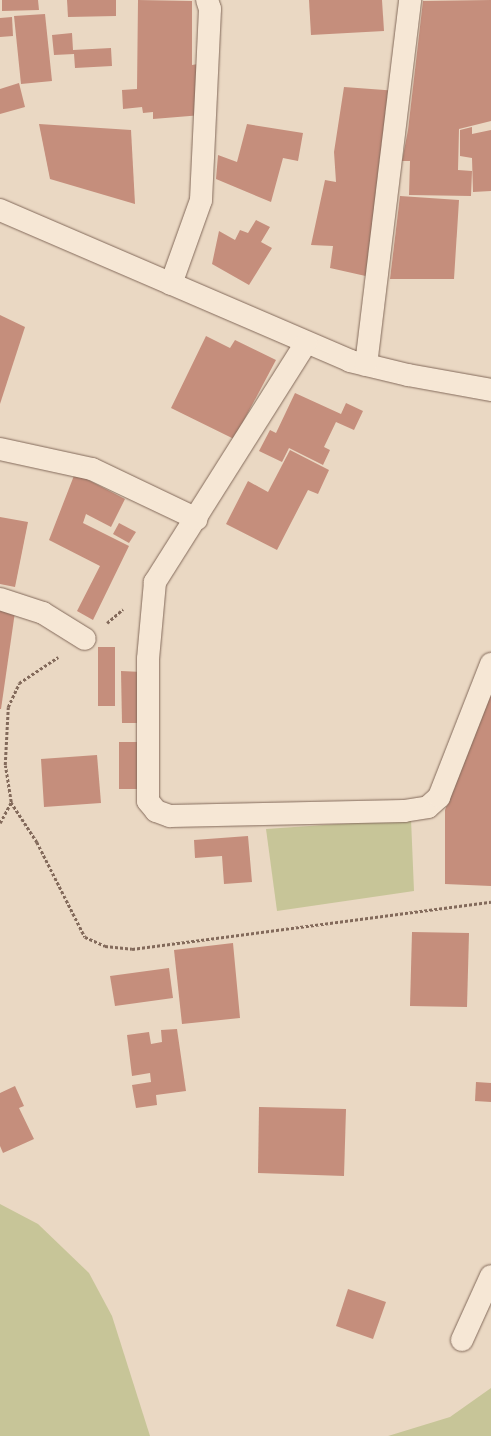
<!DOCTYPE html>
<html>
<head>
<meta charset="utf-8">
<style>
  body { margin:0 }
  #map { position:relative; width:491px; height:1436px; overflow:hidden; background:#ead8c3; font-family:"PT Serif",serif }
  div>[style] { position:absolute }
  .green>* { inset:0; background:#c7c598 }
  .building>* { inset:0; background:#c58e7c }
  .path>* { height:2.5px; margin-top:-1.25px; transform-origin:0; background:repeating-linear-gradient(90deg,#836a5b 0 3px,transparent 0 5px) }
  .roads { filter:drop-shadow(0 0 1px #836a5b) drop-shadow(0 0 1px #836a5b) }
  .minor>* { height:22px; margin:-11px; padding:0 11px; transform-origin:11px; border-radius:11px; background:#f6e7d5 }
  span { translate:-50% -50%; white-space:nowrap; text-align:center; line-height:1.15; -webkit-text-stroke:3px #f2e3d2; paint-order:stroke }
</style>
</head>
<body>
<div id="map">
  <div class="green">
    <i style="clip-path:polygon(411px 819px,414px 891px,277px 911px,266px 829px)"></i>
    <i style="clip-path:polygon(0 1204px,38px 1224px,89px 1273px,112px 1316px,150px 1436px,0 1436px)"></i>
    <i style="clip-path:polygon(491px 1388px,491px 1436px,388px 1436px,450px 1417px)"></i>
  </div>
  <div class="building">
    <i style="clip-path:polygon(2px 0,38px 0,39px 10px,2px 11px)"></i>
    <i style="clip-path:polygon(67px 0,116px 0,116px 16px,68px 17px)"></i>
    <i style="clip-path:polygon(138px 0,192px 1px,192px 65px,198px 64px,202px 115px,153px 119px,153px 112px,143px 113px,142px 107px,123px 109px,122px 90px,137px 89px)"></i>
    <i style="clip-path:polygon(309px 0,382px 0,384px 31px,311px 35px)"></i>
    <i style="clip-path:polygon(491px 0,491px 121px,459px 129px,458px 170px,472px 171px,471px 196px,409px 195px,410px 161px,402px 161px,408px 130px,423px 1px)"></i>
    <i style="clip-path:polygon(45px 14px,52px 81px,21px 84px,14px 16px)"></i>
    <i style="clip-path:polygon(12px 17px,13px 36px,0 37px,0 18px)"></i>
    <i style="clip-path:polygon(72px 33px,73px 50px,111px 48px,112px 66px,75px 68px,74px 54px,54px 55px,52px 35px)"></i>
    <i style="clip-path:polygon(19px 83px,25px 107px,0 114px,0 89px)"></i>
    <i style="clip-path:polygon(344px 87px,398px 91px,370px 277px,330px 268px,333px 246px,311px 245px,325px 180px,336px 182px,334px 152px)"></i>
    <i style="clip-path:polygon(39px 124px,131px 130px,135px 204px,50px 179px)"></i>
    <i style="clip-path:polygon(247px 124px,303px 133px,298px 161px,283px 158px,271px 202px,216px 179px,218px 155px,237px 162px)"></i>
    <i style="clip-path:polygon(472px 127px,472px 134px,491px 130px,491px 191px,473px 192px,472px 158px,460px 156px,460px 130px)"></i>
    <i style="clip-path:polygon(400px 196px,459px 200px,454px 279px,390px 279px)"></i>
    <i style="clip-path:polygon(256px 220px,270px 227px,261px 242px,272px 248px,249px 285px,212px 264px,219px 231px,235px 240px,240px 230px,248px 233px)"></i>
    <i style="clip-path:polygon(0 315px,25px 327px,0 404px)"></i>
    <i style="clip-path:polygon(206px 336px,230px 348px,235px 340px,276px 360px,234px 439px,171px 408px)"></i>
    <i style="clip-path:polygon(295px 393px,341px 414px,346px 403px,363px 411px,354px 430px,336px 422px,324px 447px,330px 450px,323px 465px,289px 448px,282px 462px,259px 451px,270px 430px,276px 433px)"></i>
    <i style="clip-path:polygon(290px 450px,329px 470px,318px 494px,308px 490px,277px 550px,226px 524px,248px 481px,268px 492px)"></i>
    <i style="clip-path:polygon(75px 473px,125px 499px,111px 527px,86px 514px,83px 523px,129px 546px,93px 620px,77px 611px,100px 566px,49px 540px)"></i>
    <i style="clip-path:polygon(0 517px,28px 522px,15px 587px,0 584px)"></i>
    <i style="clip-path:polygon(119px 523px,136px 532px,129px 543px,113px 534px)"></i>
    <i style="clip-path:polygon(0 603px,16px 605px,1px 709px,0 709px)"></i>
    <i style="clip-path:polygon(98px 647px,115px 647px,115px 706px,98px 706px)"></i>
    <i style="clip-path:polygon(121px 671px,142px 672px,142px 723px,122px 723px)"></i>
    <i style="clip-path:polygon(491px 684px,491px 886px,445px 884px,445px 810px)"></i>
    <i style="clip-path:polygon(119px 742px,143px 742px,143px 789px,119px 789px)"></i>
    <i style="clip-path:polygon(97px 755px,101px 803px,44px 807px,41px 759px)"></i>
    <i style="clip-path:polygon(248px 836px,252px 882px,224px 884px,222px 856px,195px 858px,194px 840px)"></i>
    <i style="clip-path:polygon(412px 932px,469px 933px,467px 1007px,410px 1006px)"></i>
    <i style="clip-path:polygon(233px 943px,240px 1018px,182px 1024px,174px 950px)"></i>
    <i style="clip-path:polygon(169px 968px,173px 998px,115px 1006px,110px 976px)"></i>
    <i style="clip-path:polygon(177px 1029px,186px 1091px,156px 1095px,157px 1105px,136px 1108px,132px 1085px,151px 1082px,150px 1073px,132px 1076px,127px 1035px,149px 1032px,151px 1044px,162px 1042px,161px 1030px)"></i>
    <i style="clip-path:polygon(476px 1082px,491px 1083px,491px 1102px,475px 1101px)"></i>
    <i style="clip-path:polygon(15px 1086px,24px 1106px,19px 1108px,34px 1139px,3px 1153px,0 1146px,0 1093px)"></i>
    <i style="clip-path:polygon(259px 1107px,346px 1109px,344px 1176px,258px 1173px)"></i>
    <i style="clip-path:polygon(348px 1289px,386px 1302px,373px 1339px,336px 1326px)"></i>
  </div>
  <div class="path">
    <i style="left:107px;top:623px;width:21px;rotate:-41deg"></i>
    <i style="left:11px;top:802px;width:48px;rotate:57deg"></i>
    <i style="left:37px;top:842px;width:106px;rotate:63.2deg"></i>
    <i style="left:85px;top:937px;width:22px;rotate:24deg"></i>
    <i style="left:105px;top:946px;width:27px;rotate:6deg"></i>
    <i style="left:132px;top:949px;width:362px;rotate:-7.5deg"></i>
    <i style="left:0;top:823px;width:24px;rotate:-62deg"></i>
    <i style="left:11px;top:802px;width:37px;rotate:-99deg"></i>
    <i style="left:5px;top:765px;width:58px;rotate:-87deg"></i>
    <i style="left:8px;top:707px;width:26px;rotate:-65deg"></i>
    <i style="left:19px;top:683px;width:47px;rotate:-33.7deg"></i>
  </div>
  <div class="roads">
    <div class="minor">
      <i style="left:0;top:210px;width:381px;rotate:23.3deg"></i>
      <i style="left:350px;top:361px;width:60px;rotate:13.6deg"></i>
      <i style="left:408px;top:375px;width:84px;rotate:10.2deg"></i>
      <i style="left:171px;top:284px;width:89px;rotate:-70.3deg"></i>
      <i style="left:201px;top:200px;width:191px;rotate:-87.3deg"></i>
      <i style="left:210px;top:9px;width:9px;rotate:-108deg"></i>
      <i style="left:306px;top:343px;width:283px;rotate:122.3deg"></i>
      <i style="left:155px;top:582px;width:77px;rotate:95.2deg"></i>
      <i style="left:148px;top:659px;width:142px;rotate:90deg"></i>
      <i style="left:148px;top:801px;width:13px;rotate:51deg"></i>
      <i style="left:156px;top:811px;width:15px;rotate:20deg"></i>
      <i style="left:170px;top:816px;width:234px;rotate:-1.2deg"></i>
      <i style="left:404px;top:811px;width:24px;rotate:-9deg"></i>
      <i style="left:428px;top:807px;width:15px;rotate:-42deg"></i>
      <i style="left:439px;top:797px;width:143px;rotate:-68.6deg"></i>
      <i style="left:366px;top:365px;width:368px;rotate:-83.1deg"></i>
      <i style="left:0;top:449px;width:94px;rotate:12.3deg"></i>
      <i style="left:92px;top:469px;width:116px;rotate:25.5deg"></i>
      <i style="left:0;top:599px;width:45px;rotate:18deg"></i>
      <i style="left:43px;top:613px;width:49px;rotate:31.8deg"></i>
      <i style="left:462px;top:1340px;width:70px;rotate:-65.6deg"></i>
    </div>
  </div>
</div>
</body>
</html>
